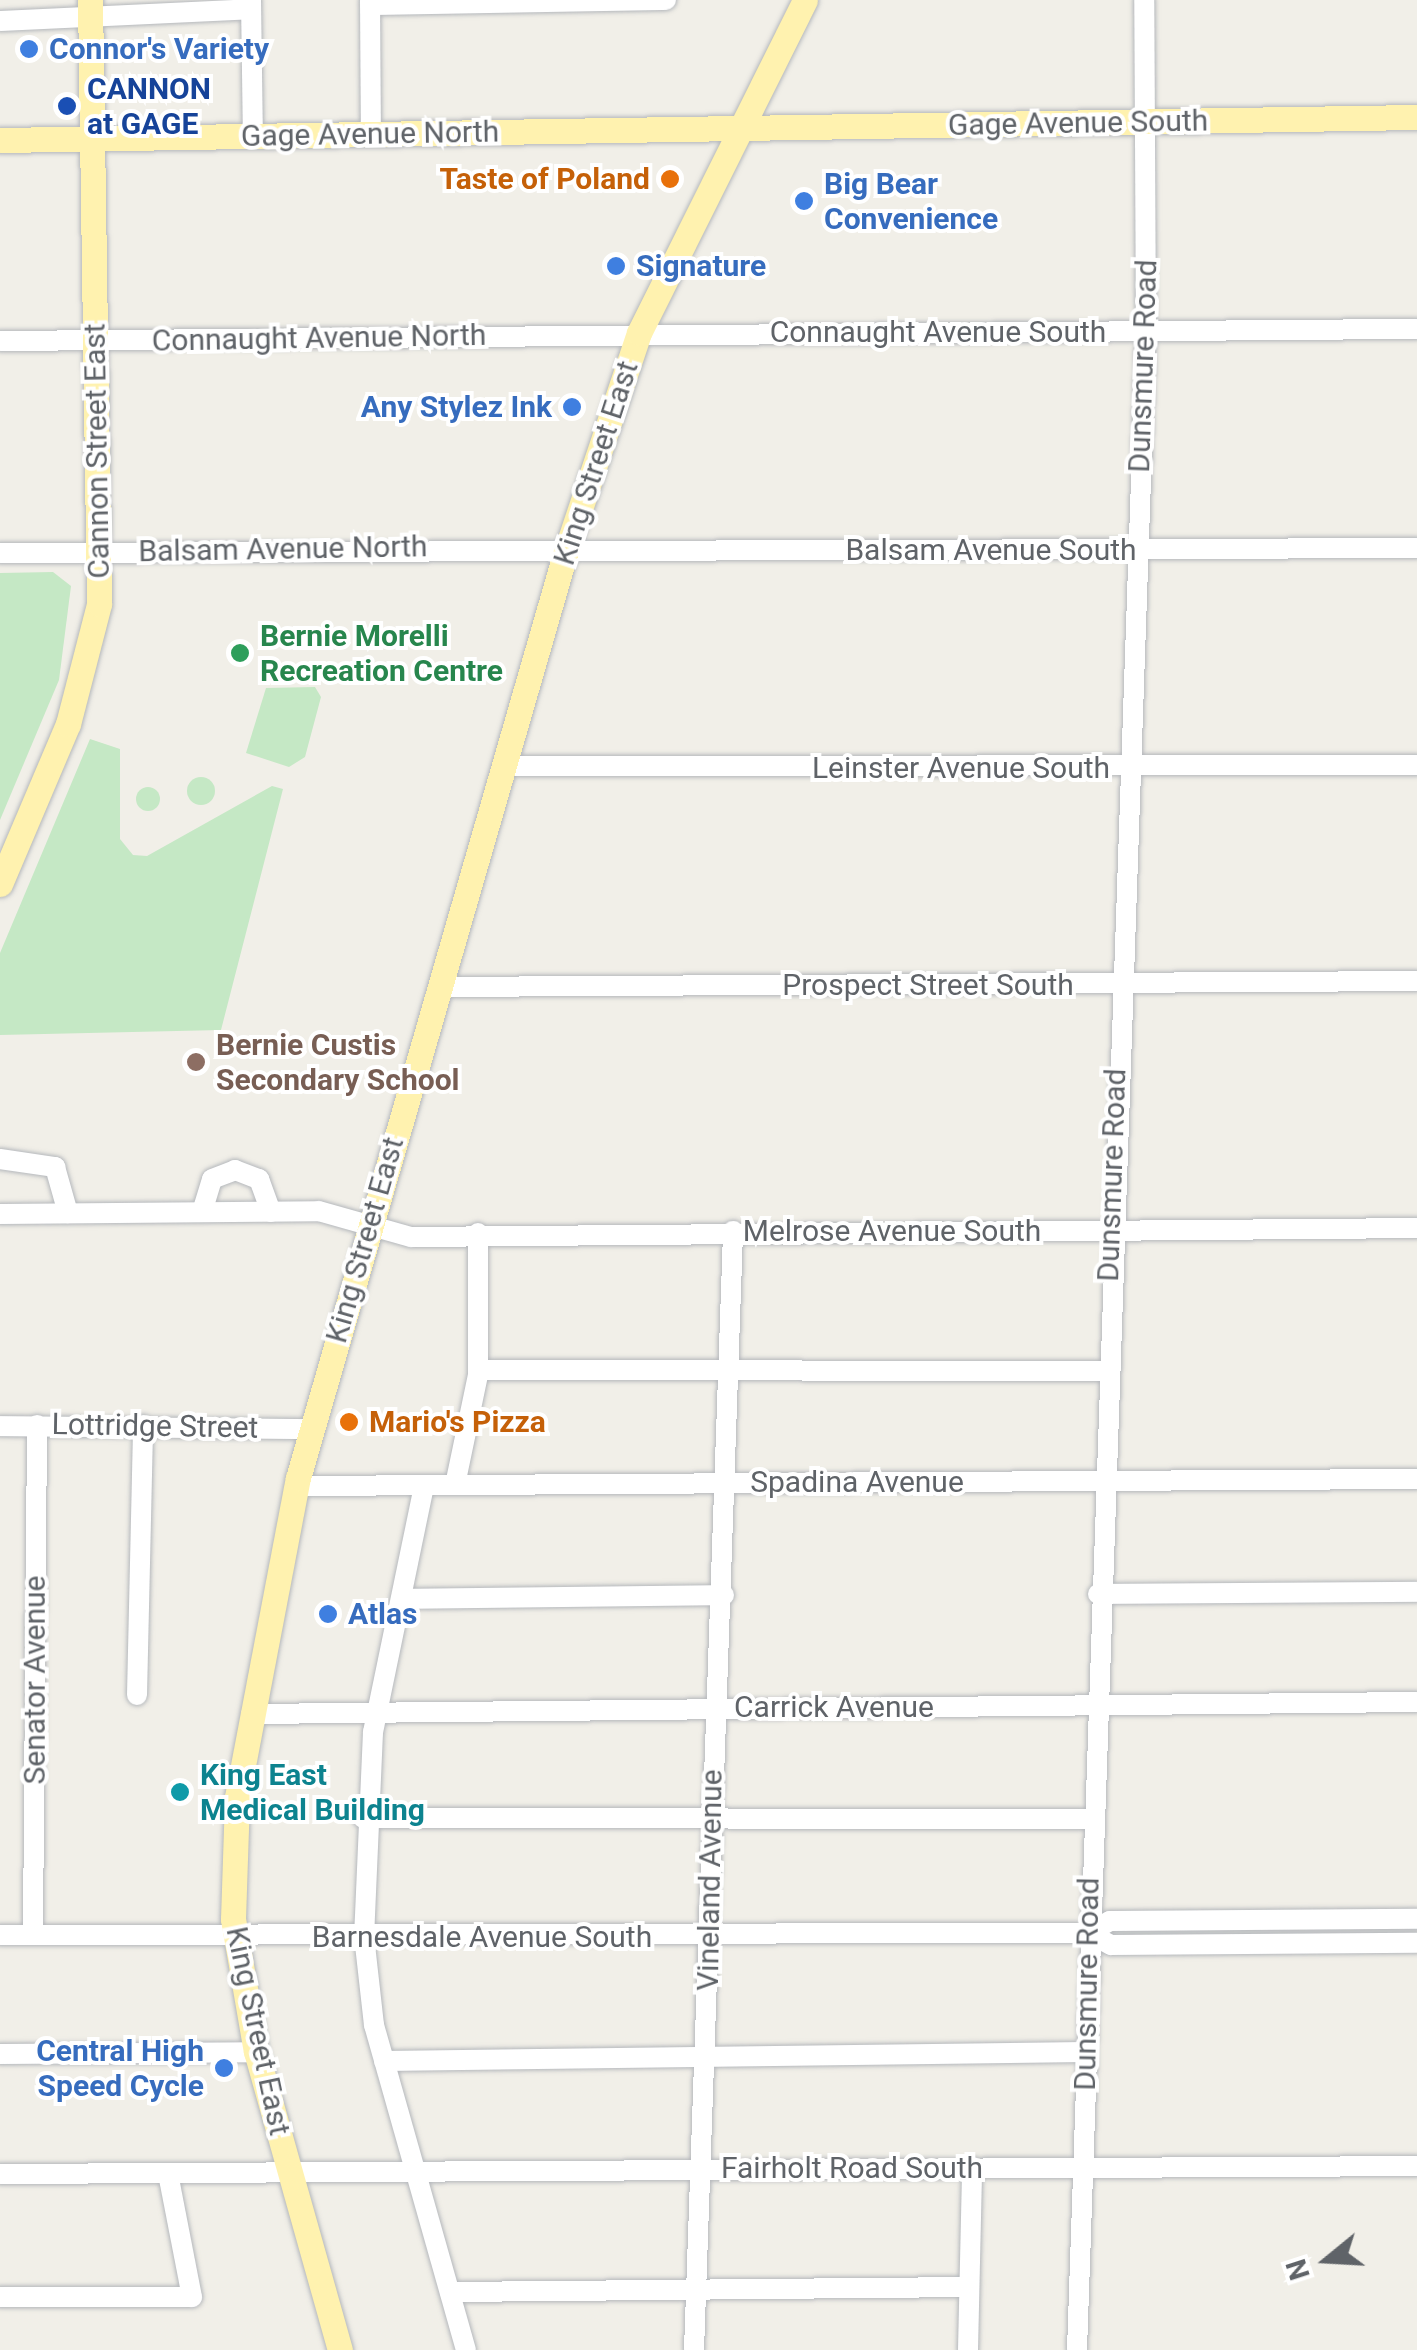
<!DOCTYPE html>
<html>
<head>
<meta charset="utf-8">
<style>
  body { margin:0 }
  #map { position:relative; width:1417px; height:2350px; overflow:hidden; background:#f1efe8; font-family:Roboto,sans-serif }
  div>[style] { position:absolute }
  .green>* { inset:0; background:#c5e8c5 }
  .round { border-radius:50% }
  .roads { filter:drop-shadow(0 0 2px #b5b8bc) drop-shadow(0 0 2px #b5b8bc) }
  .minor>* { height:20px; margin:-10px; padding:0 10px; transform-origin:10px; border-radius:10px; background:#fff }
  .major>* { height:25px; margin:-12.5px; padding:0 12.5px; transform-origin:12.5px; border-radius:12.5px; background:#fff2af }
  .dots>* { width:28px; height:28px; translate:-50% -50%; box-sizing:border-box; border:5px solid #fff; border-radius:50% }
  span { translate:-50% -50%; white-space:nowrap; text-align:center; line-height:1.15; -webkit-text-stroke:8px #fff; paint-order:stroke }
  .shop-label { font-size:30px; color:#366cbe; font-weight:700 }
  .left { translate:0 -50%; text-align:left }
  .right { translate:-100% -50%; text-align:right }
  .transit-label { font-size:30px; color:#164399; font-weight:700 }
  .street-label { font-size:30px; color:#5f6368 }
  .food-label { font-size:30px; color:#c56008; font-weight:700 }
  .leisure-label { font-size:30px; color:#27864d; font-weight:700 }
  .education-label { font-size:30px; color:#785e54; font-weight:700 }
  .culture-label { font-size:30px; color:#0d838f; font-weight:700 }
  .north { position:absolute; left:1277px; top:2210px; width:100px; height:100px; -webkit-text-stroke:8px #fff; paint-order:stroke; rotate:252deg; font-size:28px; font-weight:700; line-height:40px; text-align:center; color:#5f6368 }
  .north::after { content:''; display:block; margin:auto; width:35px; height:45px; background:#5f6368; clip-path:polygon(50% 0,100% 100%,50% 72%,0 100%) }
</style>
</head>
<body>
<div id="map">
  <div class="green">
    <i style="clip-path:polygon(53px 572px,71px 586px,59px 680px,0 820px,0 573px)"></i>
    <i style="clip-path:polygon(315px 687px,321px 697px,305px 757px,289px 767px,246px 753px,266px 688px)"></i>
    <i style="clip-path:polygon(90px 739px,120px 749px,120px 839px,133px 855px,147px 856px,272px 786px,283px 789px,221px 1030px,0 1035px,0 953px)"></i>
    <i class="round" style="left:187px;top:777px;width:28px;height:28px"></i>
    <i class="round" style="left:136px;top:787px;width:24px;height:24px"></i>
  </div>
  <div class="roads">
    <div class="minor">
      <i style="left:251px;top:0;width:136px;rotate:89.2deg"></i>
      <i style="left:370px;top:0;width:134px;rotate:89.6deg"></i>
      <i style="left:370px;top:5px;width:296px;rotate:-1deg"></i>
      <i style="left:0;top:21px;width:251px;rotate:-2.7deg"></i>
      <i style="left:0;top:341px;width:1417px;rotate:-0.49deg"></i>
      <i style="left:0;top:553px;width:1417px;rotate:-0.2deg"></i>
      <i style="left:506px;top:766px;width:911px;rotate:-0.06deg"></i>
      <i style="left:439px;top:987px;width:978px;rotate:-0.35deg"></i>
      <i style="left:0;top:1159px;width:56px;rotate:8.3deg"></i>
      <i style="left:55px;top:1167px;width:48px;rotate:74.2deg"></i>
      <i style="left:202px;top:1212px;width:34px;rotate:-73deg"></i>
      <i style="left:212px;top:1179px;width:25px;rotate:-21deg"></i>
      <i style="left:235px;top:1170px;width:26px;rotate:21deg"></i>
      <i style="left:259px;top:1179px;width:35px;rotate:70deg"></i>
      <i style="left:0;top:1214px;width:319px;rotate:-0.5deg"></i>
      <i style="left:319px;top:1211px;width:96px;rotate:15.8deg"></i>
      <i style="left:411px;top:1237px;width:1006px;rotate:-0.51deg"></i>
      <i style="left:478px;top:1370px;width:629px;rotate:0.09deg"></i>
      <i style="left:0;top:1426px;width:310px;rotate:0.6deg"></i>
      <i style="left:455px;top:1485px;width:112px;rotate:-78.2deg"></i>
      <i style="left:478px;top:1375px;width:142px;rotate:-90deg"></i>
      <i style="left:297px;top:1486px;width:1120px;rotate:-0.36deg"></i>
      <i style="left:424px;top:1486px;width:251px;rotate:101.7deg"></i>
      <i style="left:373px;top:1732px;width:204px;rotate:92.5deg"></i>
      <i style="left:364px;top:1936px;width:90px;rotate:83.6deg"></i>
      <i style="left:374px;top:2025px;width:338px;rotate:74.2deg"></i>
      <i style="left:1098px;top:1594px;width:319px;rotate:-0.4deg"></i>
      <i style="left:403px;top:1599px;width:321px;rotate:-0.7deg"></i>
      <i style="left:137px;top:1695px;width:270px;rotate:-88.7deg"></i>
      <i style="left:251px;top:1714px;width:1166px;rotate:-0.59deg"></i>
      <i style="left:363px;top:1818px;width:728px;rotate:0.08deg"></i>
      <i style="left:1089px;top:1933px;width:25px;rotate:29deg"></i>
      <i style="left:1111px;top:1945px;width:306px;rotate:-0.4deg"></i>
      <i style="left:0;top:1935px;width:1089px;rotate:-0.11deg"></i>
      <i style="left:1089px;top:1933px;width:24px;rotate:-30deg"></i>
      <i style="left:1110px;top:1921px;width:307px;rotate:-0.4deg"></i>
      <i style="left:33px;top:1935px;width:510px;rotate:-89.55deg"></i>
      <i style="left:0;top:2054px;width:256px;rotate:-0.4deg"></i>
      <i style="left:384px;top:2061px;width:701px;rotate:-0.74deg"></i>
      <i style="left:0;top:2174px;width:1417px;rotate:-0.32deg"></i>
      <i style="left:450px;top:2292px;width:519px;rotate:-0.55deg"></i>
      <i style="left:0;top:2297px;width:192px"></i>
      <i style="left:192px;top:2297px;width:125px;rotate:-101deg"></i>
      <i style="left:694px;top:2350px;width:1120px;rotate:-88deg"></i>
      <i style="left:968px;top:2350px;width:183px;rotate:-88.7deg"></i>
      <i style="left:1077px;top:2350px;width:2020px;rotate:-88.04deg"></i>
      <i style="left:1146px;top:331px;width:331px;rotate:-90.3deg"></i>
    </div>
    <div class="major">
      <i style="left:0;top:140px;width:1417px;rotate:-0.93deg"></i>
      <i style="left:0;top:884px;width:174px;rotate:-67deg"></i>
      <i style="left:68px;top:724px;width:124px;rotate:-75.5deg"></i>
      <i style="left:99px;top:604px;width:604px;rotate:-90.85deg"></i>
      <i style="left:340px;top:2350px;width:310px;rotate:-105.7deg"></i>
      <i style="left:256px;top:2052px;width:135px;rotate:-99.8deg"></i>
      <i style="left:233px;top:1919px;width:122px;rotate:-88.1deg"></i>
      <i style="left:237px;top:1797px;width:325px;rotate:-79.2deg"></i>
      <i style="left:298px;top:1478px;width:965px;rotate:-73.88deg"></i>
      <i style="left:566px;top:551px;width:230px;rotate:-71.5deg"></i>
      <i style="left:639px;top:333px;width:372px;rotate:-63.5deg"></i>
    </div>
  </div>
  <div class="dots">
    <i style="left:29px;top:49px;background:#3f7fe0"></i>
    <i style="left:67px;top:106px;background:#1a4fb4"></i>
    <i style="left:670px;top:179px;background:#e8710a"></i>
    <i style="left:804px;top:201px;background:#3f7fe0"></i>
    <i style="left:616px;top:266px;background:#3f7fe0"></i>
    <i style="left:572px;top:407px;background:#3f7fe0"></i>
    <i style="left:240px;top:653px;background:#2e9e5b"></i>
    <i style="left:196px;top:1062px;background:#8d6e63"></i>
    <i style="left:349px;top:1422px;background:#e8710a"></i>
    <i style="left:328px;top:1614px;background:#3f7fe0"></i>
    <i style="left:180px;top:1792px;background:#0f9aa8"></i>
    <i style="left:224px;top:2068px;background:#3f7fe0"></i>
  </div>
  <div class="shop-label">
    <span class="left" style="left:49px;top:49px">Connor's Variety</span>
    <span class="left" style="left:824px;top:201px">Big Bear<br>Convenience</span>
    <span class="left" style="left:636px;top:266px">Signature</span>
    <span class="right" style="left:552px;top:407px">Any Stylez Ink</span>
    <span class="left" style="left:348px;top:1614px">Atlas</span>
    <span class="right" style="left:204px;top:2068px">Central High<br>Speed Cycle</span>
  </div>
  <div class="transit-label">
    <span class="left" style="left:87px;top:106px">CANNON<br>at GAGE</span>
  </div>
  <div class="street-label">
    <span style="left:1078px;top:123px;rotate:-1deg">Gage Avenue South</span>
    <span style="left:370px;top:134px;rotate:-1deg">Gage Avenue North</span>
    <span style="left:938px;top:332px">Connaught Avenue South</span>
    <span style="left:319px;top:338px;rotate:-1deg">Connaught Avenue North</span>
    <span style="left:1143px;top:366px;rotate:-88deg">Dunsmure Road</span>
    <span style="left:97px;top:451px;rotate:-91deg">Cannon Street East</span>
    <span style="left:596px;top:463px;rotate:-72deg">King Street East</span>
    <span style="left:283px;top:549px;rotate:-1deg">Balsam Avenue North</span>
    <span style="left:991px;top:550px">Balsam Avenue South</span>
    <span style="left:961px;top:768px">Leinster Avenue South</span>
    <span style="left:928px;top:985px">Prospect Street South</span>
    <span style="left:1112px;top:1175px;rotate:-88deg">Dunsmure Road</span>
    <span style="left:892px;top:1231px">Melrose Avenue South</span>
    <span style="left:365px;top:1240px;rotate:-74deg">King Street East</span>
    <span style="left:155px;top:1426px;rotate:1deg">Lottridge Street</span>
    <span style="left:857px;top:1482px">Spadina Avenue</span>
    <span style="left:35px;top:1680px;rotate:-90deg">Senator Avenue</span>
    <span style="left:834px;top:1707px">Carrick Avenue</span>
    <span style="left:710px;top:1880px;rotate:-89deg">Vineland Avenue</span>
    <span style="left:482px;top:1937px">Barnesdale Avenue South</span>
    <span style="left:1087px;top:1984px;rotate:-89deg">Dunsmure Road</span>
    <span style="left:258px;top:2031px;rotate:78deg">King Street East</span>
    <span style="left:852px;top:2168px">Fairholt Road South</span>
  </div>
  <div class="food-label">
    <span class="right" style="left:650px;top:179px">Taste of Poland</span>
    <span class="left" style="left:369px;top:1422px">Mario's Pizza</span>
  </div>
  <div class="leisure-label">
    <span class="left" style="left:260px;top:653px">Bernie Morelli<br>Recreation Centre</span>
  </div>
  <div class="education-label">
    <span class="left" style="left:216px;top:1062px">Bernie Custis<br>Secondary School</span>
  </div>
  <div class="culture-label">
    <span class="left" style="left:200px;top:1792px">King East<br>Medical Building</span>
  </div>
  <div class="north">N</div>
</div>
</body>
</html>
